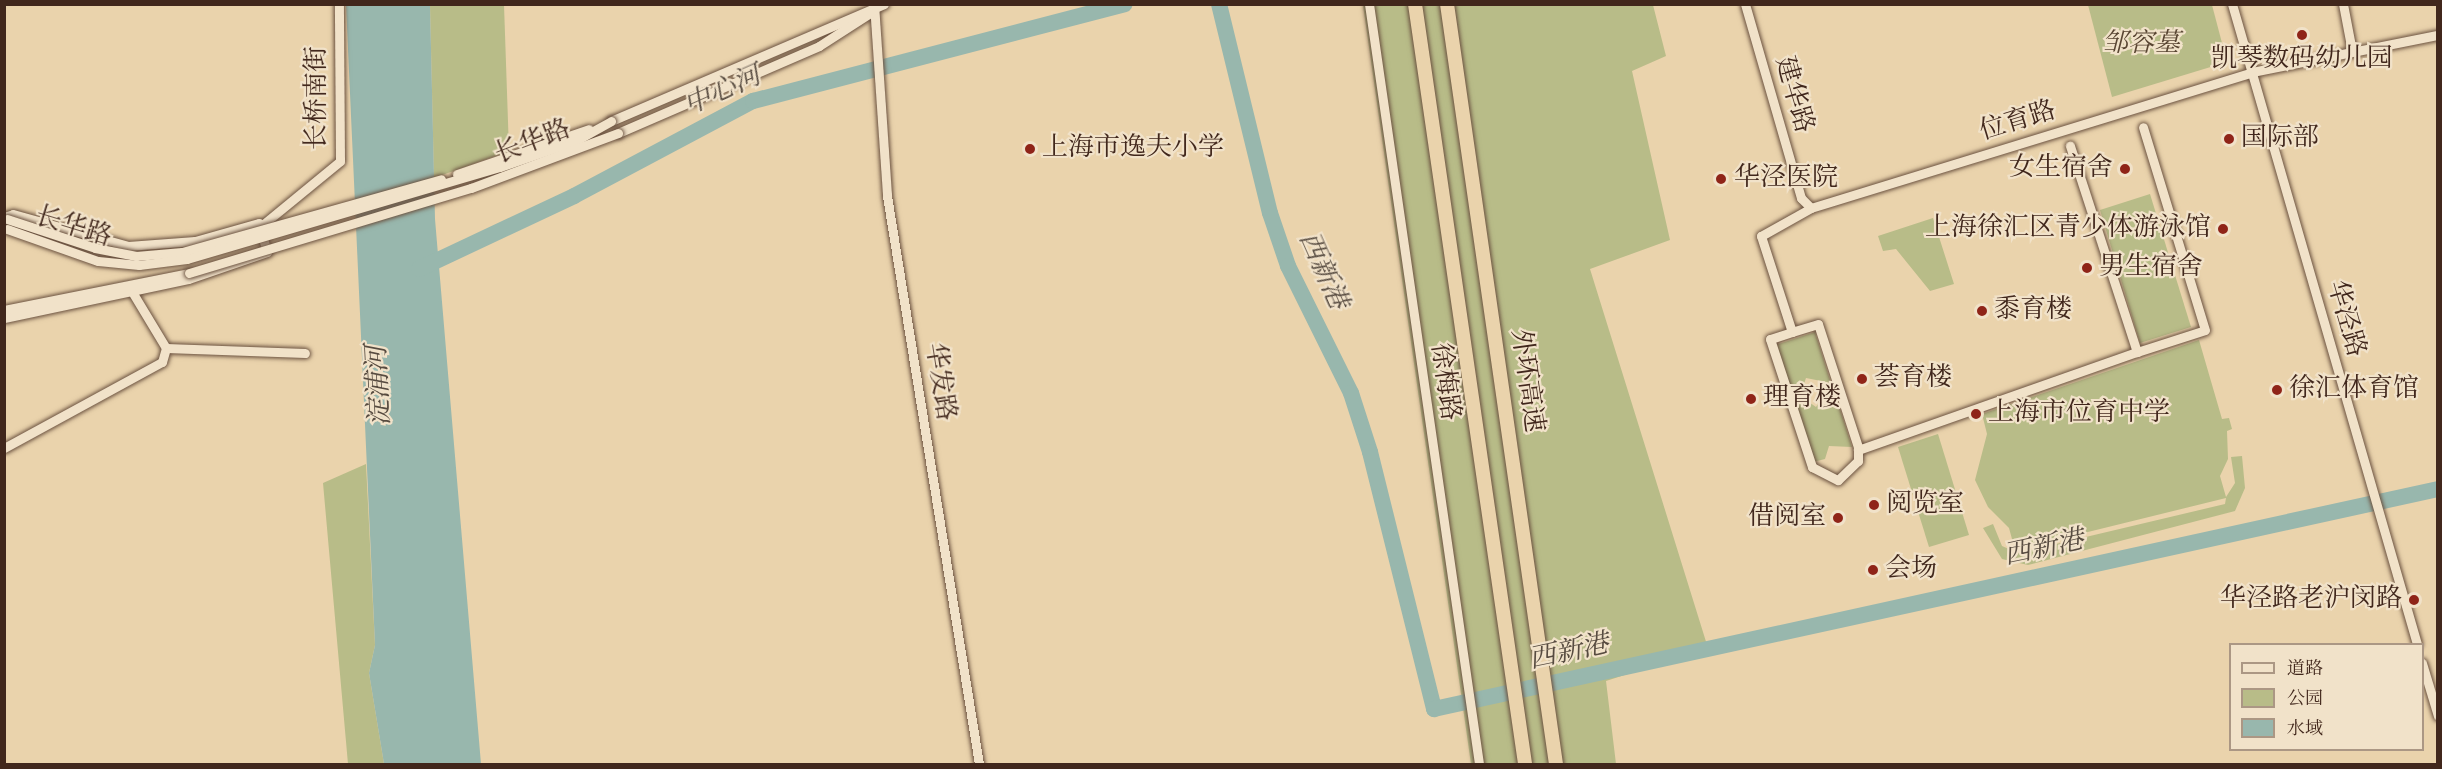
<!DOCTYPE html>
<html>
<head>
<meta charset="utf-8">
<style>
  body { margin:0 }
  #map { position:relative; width:2442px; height:769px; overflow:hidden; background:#ead3ac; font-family:"Sorts Mill Goudy","Noto Serif SC",serif }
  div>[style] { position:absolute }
  .green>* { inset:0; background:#b8bc88 }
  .water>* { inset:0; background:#98b7ad }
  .river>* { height:16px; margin:-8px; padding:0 8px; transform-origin:8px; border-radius:8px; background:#98b7ad }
  .roads { filter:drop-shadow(0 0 2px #6b5240) drop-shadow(0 0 2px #6b5240) }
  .minor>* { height:9px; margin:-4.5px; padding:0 4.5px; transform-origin:4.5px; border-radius:4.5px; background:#f1e2c9 }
  .highway>* { height:14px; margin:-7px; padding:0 7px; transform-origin:7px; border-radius:7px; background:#ead3ac }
  .bridges { filter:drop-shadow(0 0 2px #6b5240) drop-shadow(0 0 2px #6b5240) }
  .minor-bridge>* { height:9px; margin:-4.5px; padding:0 4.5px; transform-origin:4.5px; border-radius:4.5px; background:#f1e2c9 }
  .dots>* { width:16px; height:16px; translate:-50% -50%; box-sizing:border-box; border:3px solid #f1e2c9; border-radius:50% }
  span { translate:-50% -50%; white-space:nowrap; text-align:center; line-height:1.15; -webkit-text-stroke:4.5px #f1e2c9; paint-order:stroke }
  .park-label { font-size:26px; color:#594532; font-style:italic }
  .poi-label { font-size:26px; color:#41271c }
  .left { translate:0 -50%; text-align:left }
  .right { translate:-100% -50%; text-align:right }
  .street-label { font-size:26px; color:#41271c }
  .water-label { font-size:27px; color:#574b40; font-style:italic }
  .frame { position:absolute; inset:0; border:6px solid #41271c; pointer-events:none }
  .legend { position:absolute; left:2229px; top:643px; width:195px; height:108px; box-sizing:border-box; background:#f1e2c9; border:2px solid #ab9784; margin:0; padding:8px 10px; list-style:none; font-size:18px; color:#41271c }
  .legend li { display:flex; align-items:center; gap:12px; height:30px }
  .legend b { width:30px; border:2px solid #ab9784 }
</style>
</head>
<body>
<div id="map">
  <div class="green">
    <i style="clip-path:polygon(430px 5px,504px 5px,509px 151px,434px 178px)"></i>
    <i style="clip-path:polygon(1363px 5px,1653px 5px,1666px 56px,1632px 71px,1670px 240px,1590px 269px,1708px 648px,1606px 681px,1616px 764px,1471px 764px)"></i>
    <i style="clip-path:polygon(2088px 5px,2212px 5px,2227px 62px,2112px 97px)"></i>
    <i style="clip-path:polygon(2150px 194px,2191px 327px,2140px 343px,2100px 210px)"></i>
    <i style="clip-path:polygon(1933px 218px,1954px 284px,1930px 291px,1896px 249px,1883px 251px,1878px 236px)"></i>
    <i style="clip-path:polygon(1815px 332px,1831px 383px,1806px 378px,1801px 393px,1793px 395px,1776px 345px)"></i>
    <i style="clip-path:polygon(2199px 340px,2222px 419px,2229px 418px,2232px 429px,2227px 431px,2228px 459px,2220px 476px,2226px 497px,2235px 483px,2231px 457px,2242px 456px,2245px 488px,2235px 511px,2028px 565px,2002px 559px,1983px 528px,1993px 524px,2002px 546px,2018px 553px,2225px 504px,2226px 498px,2015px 550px,2009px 528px,1988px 507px,1975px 480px,1987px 434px,1982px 414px)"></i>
    <i style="clip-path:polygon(1834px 390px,1852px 447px,1829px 446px,1825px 459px,1813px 462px,1794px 401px,1803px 398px,1816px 407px,1826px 392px)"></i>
    <i style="clip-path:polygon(1938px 434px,1969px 535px,1929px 547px,1898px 447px)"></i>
    <i style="clip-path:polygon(366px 464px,375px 645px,369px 673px,384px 764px,348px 764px,323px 483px)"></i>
  </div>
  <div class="water">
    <i style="clip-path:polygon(346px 5px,430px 5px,435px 219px,481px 764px,384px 764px,369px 673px,375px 645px)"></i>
  </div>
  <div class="river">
    <i style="left:1219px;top:4px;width:215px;rotate:76.3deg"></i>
    <i style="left:1270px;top:213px;width:56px;rotate:71.2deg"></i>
    <i style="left:1288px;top:266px;width:142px;rotate:63.6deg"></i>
    <i style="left:1351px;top:393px;width:62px;rotate:72.1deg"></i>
    <i style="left:1370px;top:452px;width:265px;rotate:76deg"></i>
    <i style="left:1434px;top:709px;width:1028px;rotate:-12.36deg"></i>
    <i style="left:419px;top:269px;width:171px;rotate:-25.2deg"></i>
    <i style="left:574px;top:196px;width:203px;rotate:-28deg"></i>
    <i style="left:753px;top:101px;width:384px;rotate:-14.6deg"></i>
  </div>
  <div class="roads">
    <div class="minor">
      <i style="left:874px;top:4px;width:192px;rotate:86.1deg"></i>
      <i style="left:887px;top:196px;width:575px;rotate:80.8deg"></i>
      <i style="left:1369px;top:4px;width:768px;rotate:81.76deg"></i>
      <i style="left:1745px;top:4px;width:202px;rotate:73.9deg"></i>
      <i style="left:1801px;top:198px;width:14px;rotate:45deg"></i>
      <i style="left:1811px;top:208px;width:461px;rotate:-17.1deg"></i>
      <i style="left:2252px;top:72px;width:190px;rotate:-11.3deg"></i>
      <i style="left:2232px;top:4px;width:666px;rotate:73.88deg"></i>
      <i style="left:2343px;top:4px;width:48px;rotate:79.2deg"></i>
      <i style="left:611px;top:121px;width:297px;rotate:-23.2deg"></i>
      <i style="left:618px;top:133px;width:219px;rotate:-23.4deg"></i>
      <i style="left:819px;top:46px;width:61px;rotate:-32.9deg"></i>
      <i style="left:4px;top:217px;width:9px;rotate:-18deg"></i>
      <i style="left:13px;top:214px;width:119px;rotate:15.5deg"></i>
      <i style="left:128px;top:246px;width:67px;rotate:-4.3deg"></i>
      <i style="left:195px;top:241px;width:66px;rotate:-15.7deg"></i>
      <i style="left:259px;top:223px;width:30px;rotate:75deg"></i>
      <i style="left:267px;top:252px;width:83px;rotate:161.1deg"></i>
      <i style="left:188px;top:279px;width:188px;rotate:168deg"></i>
      <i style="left:261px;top:226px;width:102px;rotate:-39.4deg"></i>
      <i style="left:340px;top:161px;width:157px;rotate:-90.4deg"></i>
      <i style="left:131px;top:290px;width:68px;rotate:58.9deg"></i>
      <i style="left:166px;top:348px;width:139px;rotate:2.1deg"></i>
      <i style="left:4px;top:310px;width:189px;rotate:-11.3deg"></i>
      <i style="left:1792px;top:332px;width:23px;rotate:162deg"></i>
      <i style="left:1770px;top:339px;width:135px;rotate:71.8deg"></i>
      <i style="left:1812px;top:467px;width:29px;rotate:27deg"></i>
      <i style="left:1838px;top:480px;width:28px;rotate:-44deg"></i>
      <i style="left:1858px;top:461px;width:14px;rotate:-90deg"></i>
      <i style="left:1858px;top:447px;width:129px;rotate:-108deg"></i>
      <i style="left:1818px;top:324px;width:27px;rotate:163deg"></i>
      <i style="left:1792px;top:332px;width:101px;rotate:-107.9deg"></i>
      <i style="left:1761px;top:236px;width:57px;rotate:-29.2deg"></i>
      <i style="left:2137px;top:352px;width:71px;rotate:-17.9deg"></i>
      <i style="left:2205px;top:330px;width:212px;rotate:-107deg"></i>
      <i style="left:4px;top:448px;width:180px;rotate:-28.6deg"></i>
      <i style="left:162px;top:362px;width:15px;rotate:-74deg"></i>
      <i style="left:1858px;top:450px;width:296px;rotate:-19.4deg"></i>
      <i style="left:2137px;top:352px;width:217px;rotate:-108deg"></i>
      <i style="left:2422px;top:663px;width:55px;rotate:73.2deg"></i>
    </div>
    <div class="highway">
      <i style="left:1415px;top:4px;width:768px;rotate:81.76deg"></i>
      <i style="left:1447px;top:4px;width:768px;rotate:81.84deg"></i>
    </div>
  </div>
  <div class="bridges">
    <div class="minor-bridge">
      <i style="left:457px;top:174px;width:139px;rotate:-18.8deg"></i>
      <i style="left:7px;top:219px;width:93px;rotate:18.2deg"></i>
      <i style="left:95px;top:248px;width:42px;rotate:11deg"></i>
      <i style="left:136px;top:256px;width:46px;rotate:-5deg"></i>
      <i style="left:182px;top:252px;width:269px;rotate:-15.7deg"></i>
      <i style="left:7px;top:229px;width:96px;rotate:19.4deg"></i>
      <i style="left:98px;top:261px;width:41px;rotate:5.6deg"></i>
      <i style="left:139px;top:265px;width:48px;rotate:-7.1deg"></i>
      <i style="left:187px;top:259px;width:326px;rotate:-16.4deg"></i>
      <i style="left:500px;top:167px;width:82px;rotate:-19.3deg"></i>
      <i style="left:577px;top:140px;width:39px;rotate:-29deg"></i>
      <i style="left:189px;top:273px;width:295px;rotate:-16.8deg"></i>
      <i style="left:471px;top:188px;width:157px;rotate:-20.5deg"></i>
    </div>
  </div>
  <div class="dots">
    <i style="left:2302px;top:35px;background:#8f2418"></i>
    <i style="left:2229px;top:139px;background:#8f2418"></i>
    <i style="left:1030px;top:149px;background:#8f2418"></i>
    <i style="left:2125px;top:169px;background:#8f2418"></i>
    <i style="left:1721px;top:179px;background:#8f2418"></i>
    <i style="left:2223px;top:229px;background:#8f2418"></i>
    <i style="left:2087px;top:268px;background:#8f2418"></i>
    <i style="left:1982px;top:311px;background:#8f2418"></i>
    <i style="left:1862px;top:379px;background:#8f2418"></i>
    <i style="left:2277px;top:390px;background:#8f2418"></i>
    <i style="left:1751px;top:399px;background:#8f2418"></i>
    <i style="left:1976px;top:414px;background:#8f2418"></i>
    <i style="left:1874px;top:505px;background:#8f2418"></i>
    <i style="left:1838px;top:518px;background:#8f2418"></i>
    <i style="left:1873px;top:570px;background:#8f2418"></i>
    <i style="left:2414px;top:600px;background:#8f2418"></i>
  </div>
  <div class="park-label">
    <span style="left:2141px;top:45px">邹容墓</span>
  </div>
  <div class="poi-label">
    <span style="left:2302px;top:60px">凯琴数码幼儿园</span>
    <span class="left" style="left:2241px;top:139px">国际部</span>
    <span class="left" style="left:1042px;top:149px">上海市逸夫小学</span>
    <span class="right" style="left:2113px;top:169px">女生宿舍</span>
    <span class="left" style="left:1734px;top:179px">华泾医院</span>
    <span class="right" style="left:2211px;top:229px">上海徐汇区青少体游泳馆</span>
    <span class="left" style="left:2099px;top:268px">男生宿舍</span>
    <span class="left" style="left:1994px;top:311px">黍育楼</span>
    <span class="left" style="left:1874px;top:379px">荟育楼</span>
    <span class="left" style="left:2289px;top:390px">徐汇体育馆</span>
    <span class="left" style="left:1763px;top:399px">理育楼</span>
    <span class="left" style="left:1988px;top:414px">上海市位育中学</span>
    <span class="left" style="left:1886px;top:505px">阅览室</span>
    <span class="right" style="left:1826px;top:518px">借阅室</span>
    <span class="left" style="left:1885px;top:570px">会场</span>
    <span class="right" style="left:2402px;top:600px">华泾路老沪闵路</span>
  </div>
  <div class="street-label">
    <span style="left:1793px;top:95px;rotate:74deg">建华路</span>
    <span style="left:318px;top:98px;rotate:-90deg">长桥南街</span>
    <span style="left:2018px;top:122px;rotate:-17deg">位育路</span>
    <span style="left:533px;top:143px;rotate:-21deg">长华路</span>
    <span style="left:73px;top:228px;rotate:17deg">长华路</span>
    <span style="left:2345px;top:319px;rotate:74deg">华泾路</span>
    <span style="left:1526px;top:381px;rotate:82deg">外环高速</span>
    <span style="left:939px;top:382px;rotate:81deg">华发路</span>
    <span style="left:1444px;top:382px;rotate:82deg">徐梅路</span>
  </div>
  <div class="water-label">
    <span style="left:723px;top:92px;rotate:-24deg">中心河</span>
    <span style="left:1322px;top:271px;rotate:66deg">西新港</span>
    <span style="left:380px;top:386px;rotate:-93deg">淀浦河</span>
    <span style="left:2044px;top:549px;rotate:-12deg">西新港</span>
    <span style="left:1569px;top:653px;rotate:-12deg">西新港</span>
  </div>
  <div class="frame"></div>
  <ul class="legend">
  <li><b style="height:8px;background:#f1e2c9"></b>道路</li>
  <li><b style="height:16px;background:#b8bc88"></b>公园</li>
  <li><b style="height:16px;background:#98b7ad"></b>水域</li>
  </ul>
</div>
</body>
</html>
